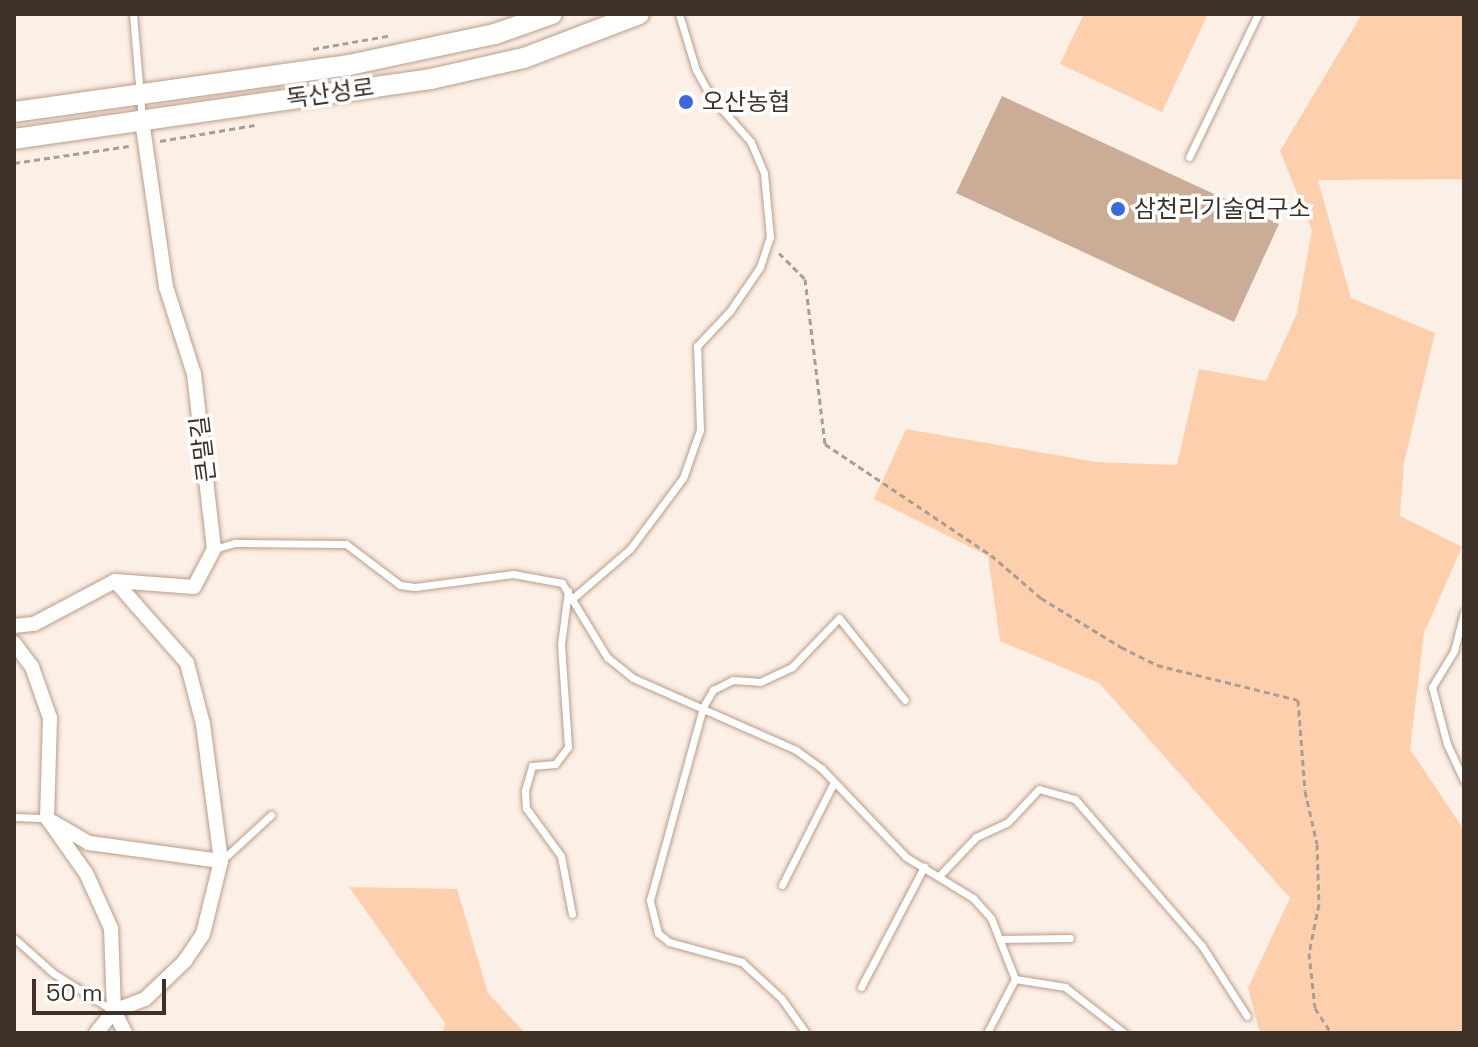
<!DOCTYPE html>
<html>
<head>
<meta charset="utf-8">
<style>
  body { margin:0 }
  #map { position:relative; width:1478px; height:1047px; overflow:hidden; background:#fcefe6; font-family:"Space Grotesk","Noto Sans KR",sans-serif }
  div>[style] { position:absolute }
  .green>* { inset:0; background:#fecfad }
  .building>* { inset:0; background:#cbad97 }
  .path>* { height:3px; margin-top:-1.5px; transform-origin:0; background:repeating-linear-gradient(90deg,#aa9d94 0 6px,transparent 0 10px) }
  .roads { filter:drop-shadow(0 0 2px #bb9d88) drop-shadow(0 0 2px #bb9d88) }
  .lane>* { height:7px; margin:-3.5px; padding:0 3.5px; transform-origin:3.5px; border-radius:3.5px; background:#fff }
  .street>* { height:14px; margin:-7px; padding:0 7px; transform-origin:7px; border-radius:7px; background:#fff }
  .secondary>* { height:20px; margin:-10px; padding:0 10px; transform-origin:10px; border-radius:10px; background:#fff }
  .dots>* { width:22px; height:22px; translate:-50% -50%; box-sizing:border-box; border:4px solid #fff; border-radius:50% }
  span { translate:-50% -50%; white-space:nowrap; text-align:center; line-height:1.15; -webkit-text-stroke:7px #fff; paint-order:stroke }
  .street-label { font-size:24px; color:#3d3128 }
  .poi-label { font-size:24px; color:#3d3128 }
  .left { translate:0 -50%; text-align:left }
  .frame { position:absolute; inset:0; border:16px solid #3d3128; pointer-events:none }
  .scale { position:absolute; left:32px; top:979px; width:134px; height:36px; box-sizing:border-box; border:4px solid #3d3128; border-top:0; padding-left:10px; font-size:24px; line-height:28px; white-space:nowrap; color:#3d3128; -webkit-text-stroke:6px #fff; paint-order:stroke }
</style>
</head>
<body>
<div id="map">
  <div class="green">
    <i style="clip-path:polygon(1084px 14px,1208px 14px,1162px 112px,1060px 64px)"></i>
    <i style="clip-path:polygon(1362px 14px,1464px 14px,1464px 179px,1318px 180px,1351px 298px,1435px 333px,1404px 463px,1400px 516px,1462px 547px,1424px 633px,1410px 749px,1464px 830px,1464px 1033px,1260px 1033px,1248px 988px,1290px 898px,1099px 683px,1000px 641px,988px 556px,874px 499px,906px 429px,1096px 462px,1177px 465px,1199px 369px,1266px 381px,1297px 313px,1312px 230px,1280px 151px)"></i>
    <i style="clip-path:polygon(349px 887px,457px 889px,488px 993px,525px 1033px,443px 1033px,445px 1023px)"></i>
  </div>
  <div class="building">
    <i style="clip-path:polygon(1002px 96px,1279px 224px,1234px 322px,956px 193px)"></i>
  </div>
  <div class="path">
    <i style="left:313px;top:49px;width:80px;rotate:-10deg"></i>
    <i style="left:160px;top:141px;width:96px;rotate:-9.6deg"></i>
    <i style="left:14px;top:163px;width:116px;rotate:-8.4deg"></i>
    <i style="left:779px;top:253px;width:37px;rotate:45deg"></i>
    <i style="left:805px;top:279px;width:166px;rotate:83.1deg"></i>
    <i style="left:825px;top:444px;width:200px;rotate:33.8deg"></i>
    <i style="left:991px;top:555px;width:66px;rotate:40.7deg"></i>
    <i style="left:1041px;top:598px;width:94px;rotate:31.5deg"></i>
    <i style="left:1121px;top:647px;width:40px;rotate:26.6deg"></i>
    <i style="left:1157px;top:665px;width:145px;rotate:13.9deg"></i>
    <i style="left:1298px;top:700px;width:91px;rotate:85.6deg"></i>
    <i style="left:1305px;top:791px;width:54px;rotate:77.2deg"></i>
    <i style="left:1317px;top:844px;width:60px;rotate:88.1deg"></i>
    <i style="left:1319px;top:904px;width:50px;rotate:101.5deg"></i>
    <i style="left:1309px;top:953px;width:55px;rotate:83.8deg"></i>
    <i style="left:1315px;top:1008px;width:30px;rotate:57deg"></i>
  </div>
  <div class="roads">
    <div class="lane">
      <i style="left:133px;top:14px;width:104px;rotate:85.1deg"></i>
      <i style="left:1189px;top:157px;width:159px;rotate:-64.2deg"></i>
      <i style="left:214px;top:549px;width:22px;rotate:-16deg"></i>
      <i style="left:235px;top:543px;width:111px;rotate:0.5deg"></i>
      <i style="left:346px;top:544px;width:68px;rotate:37.2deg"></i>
      <i style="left:400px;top:585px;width:15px;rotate:8deg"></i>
      <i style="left:415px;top:587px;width:99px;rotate:-7.6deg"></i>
      <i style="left:513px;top:574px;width:50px;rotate:10.4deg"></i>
      <i style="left:562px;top:583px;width:87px;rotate:58.7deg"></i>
      <i style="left:607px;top:657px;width:33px;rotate:39deg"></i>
      <i style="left:633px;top:678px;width:178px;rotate:23.8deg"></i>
      <i style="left:796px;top:750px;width:31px;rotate:36deg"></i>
      <i style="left:821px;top:768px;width:123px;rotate:46.3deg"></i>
      <i style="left:906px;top:857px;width:79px;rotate:31.5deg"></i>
      <i style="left:973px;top:898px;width:27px;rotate:48deg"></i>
      <i style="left:991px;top:918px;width:66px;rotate:68.5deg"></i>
      <i style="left:1015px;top:979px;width:51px;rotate:9.1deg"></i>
      <i style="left:1065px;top:987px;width:75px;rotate:37.9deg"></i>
      <i style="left:568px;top:591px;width:53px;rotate:97.5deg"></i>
      <i style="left:561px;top:644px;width:103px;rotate:86.1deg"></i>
      <i style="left:568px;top:747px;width:21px;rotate:127deg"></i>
      <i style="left:555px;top:764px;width:23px;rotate:175deg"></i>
      <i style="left:532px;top:766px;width:26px;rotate:106deg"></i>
      <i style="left:525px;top:791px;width:17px;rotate:87deg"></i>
      <i style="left:526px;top:808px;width:59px;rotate:53.9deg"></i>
      <i style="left:561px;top:856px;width:59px;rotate:79.3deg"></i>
      <i style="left:573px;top:598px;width:75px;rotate:-40.7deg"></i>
      <i style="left:630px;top:549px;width:89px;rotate:-53.3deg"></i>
      <i style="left:683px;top:478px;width:51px;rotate:-70.5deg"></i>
      <i style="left:700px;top:430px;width:84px;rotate:-92deg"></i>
      <i style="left:697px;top:346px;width:48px;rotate:-46.7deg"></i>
      <i style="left:730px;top:311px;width:53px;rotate:-55.7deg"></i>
      <i style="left:760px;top:267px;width:32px;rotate:-72deg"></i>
      <i style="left:770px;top:237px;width:64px;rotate:-95.4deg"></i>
      <i style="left:764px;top:173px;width:34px;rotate:-113deg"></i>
      <i style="left:751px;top:142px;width:60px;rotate:-131.6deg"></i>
      <i style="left:711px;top:97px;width:31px;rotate:-119deg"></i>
      <i style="left:696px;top:70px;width:59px;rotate:-106.9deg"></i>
      <i style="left:1464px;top:612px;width:40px;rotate:104.4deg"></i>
      <i style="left:1454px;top:651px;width:42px;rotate:121.4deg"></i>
      <i style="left:1432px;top:687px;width:59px;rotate:75.3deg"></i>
      <i style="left:1447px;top:744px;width:40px;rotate:65deg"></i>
      <i style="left:14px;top:817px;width:33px;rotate:2deg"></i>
      <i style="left:221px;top:861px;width:68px;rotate:-42.6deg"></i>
      <i style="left:940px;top:875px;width:52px;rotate:-46.5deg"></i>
      <i style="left:976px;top:837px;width:35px;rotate:-25deg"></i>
      <i style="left:1008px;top:822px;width:45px;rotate:-46.8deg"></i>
      <i style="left:1039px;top:789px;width:37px;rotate:16deg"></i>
      <i style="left:1075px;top:799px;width:194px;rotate:49.2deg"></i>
      <i style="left:1202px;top:946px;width:83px;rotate:57.3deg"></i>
      <i style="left:782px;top:885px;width:115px;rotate:-63.2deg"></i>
      <i style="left:14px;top:938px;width:52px;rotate:41.9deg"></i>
      <i style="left:53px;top:973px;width:70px;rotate:32.1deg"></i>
      <i style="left:1000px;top:939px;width:70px;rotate:-0.8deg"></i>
      <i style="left:861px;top:987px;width:136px;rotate:-62.3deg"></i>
      <i style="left:806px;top:1033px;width:43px;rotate:-125.5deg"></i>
      <i style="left:781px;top:998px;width:53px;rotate:-137.3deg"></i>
      <i style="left:742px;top:962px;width:76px;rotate:-164.7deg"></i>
      <i style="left:669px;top:942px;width:14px;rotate:-141deg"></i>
      <i style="left:658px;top:933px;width:34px;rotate:-104deg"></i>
      <i style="left:650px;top:900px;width:200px;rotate:-74.6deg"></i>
      <i style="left:703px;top:707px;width:20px;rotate:-60deg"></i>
      <i style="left:713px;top:690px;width:22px;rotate:-27deg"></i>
      <i style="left:733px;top:680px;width:27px;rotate:4deg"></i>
      <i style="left:760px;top:682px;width:35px;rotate:-25deg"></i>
      <i style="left:792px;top:667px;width:68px;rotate:-46.2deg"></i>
      <i style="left:839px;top:618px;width:105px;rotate:51.2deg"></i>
      <i style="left:987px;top:1033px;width:61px;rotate:-62.6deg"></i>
    </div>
    <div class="street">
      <i style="left:115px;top:581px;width:109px;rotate:48.7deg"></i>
      <i style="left:187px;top:663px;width:63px;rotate:75.3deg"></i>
      <i style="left:203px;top:724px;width:138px;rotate:82.5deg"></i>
      <i style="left:221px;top:861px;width:75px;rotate:103.9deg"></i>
      <i style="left:203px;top:934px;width:32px;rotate:124deg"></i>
      <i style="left:185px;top:961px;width:55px;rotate:136.5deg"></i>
      <i style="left:145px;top:999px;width:33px;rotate:159deg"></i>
      <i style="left:114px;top:1011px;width:25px;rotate:63deg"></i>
      <i style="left:14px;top:626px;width:20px;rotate:-6deg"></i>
      <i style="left:34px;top:624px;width:92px;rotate:-28deg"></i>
      <i style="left:115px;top:581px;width:79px;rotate:4.3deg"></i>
      <i style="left:194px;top:587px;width:43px;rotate:-62.2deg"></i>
      <i style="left:214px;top:549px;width:176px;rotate:-96.5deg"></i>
      <i style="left:194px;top:374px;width:91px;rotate:-107.8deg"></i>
      <i style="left:166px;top:287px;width:169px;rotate:-98.2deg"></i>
      <i style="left:14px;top:643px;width:30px;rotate:53deg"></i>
      <i style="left:32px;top:667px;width:54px;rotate:70.6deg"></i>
      <i style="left:50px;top:718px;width:100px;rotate:91.7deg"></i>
      <i style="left:47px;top:818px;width:67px;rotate:54.7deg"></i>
      <i style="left:86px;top:873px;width:60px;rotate:65.6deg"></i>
      <i style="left:111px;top:928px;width:83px;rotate:87.9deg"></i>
      <i style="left:114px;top:1011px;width:28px;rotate:129deg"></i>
      <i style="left:53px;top:822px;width:42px;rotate:30.3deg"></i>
      <i style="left:89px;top:843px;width:133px;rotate:7.8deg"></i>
    </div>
    <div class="secondary">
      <i style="left:14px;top:112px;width:338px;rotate:-8deg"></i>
      <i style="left:349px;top:65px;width:149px;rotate:-12deg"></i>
      <i style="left:495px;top:34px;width:60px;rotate:-19.3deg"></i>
      <i style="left:14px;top:139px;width:421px;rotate:-8.2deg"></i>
      <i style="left:431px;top:79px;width:95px;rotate:-12.7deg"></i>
      <i style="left:524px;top:58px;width:123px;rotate:-20.9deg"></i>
    </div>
  </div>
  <div class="dots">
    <i style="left:686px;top:102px;background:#3b6ada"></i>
    <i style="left:1118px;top:209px;background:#3b6ada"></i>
  </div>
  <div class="street-label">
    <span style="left:330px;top:93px;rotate:-8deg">독산성로</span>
    <span style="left:203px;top:449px;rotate:-97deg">큰말길</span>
  </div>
  <div class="poi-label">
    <span class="left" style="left:702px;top:102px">오산농협</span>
    <span class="left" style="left:1134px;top:209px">삼천리기술연구소</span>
  </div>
  <div class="frame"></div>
  <div class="scale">50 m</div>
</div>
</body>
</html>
